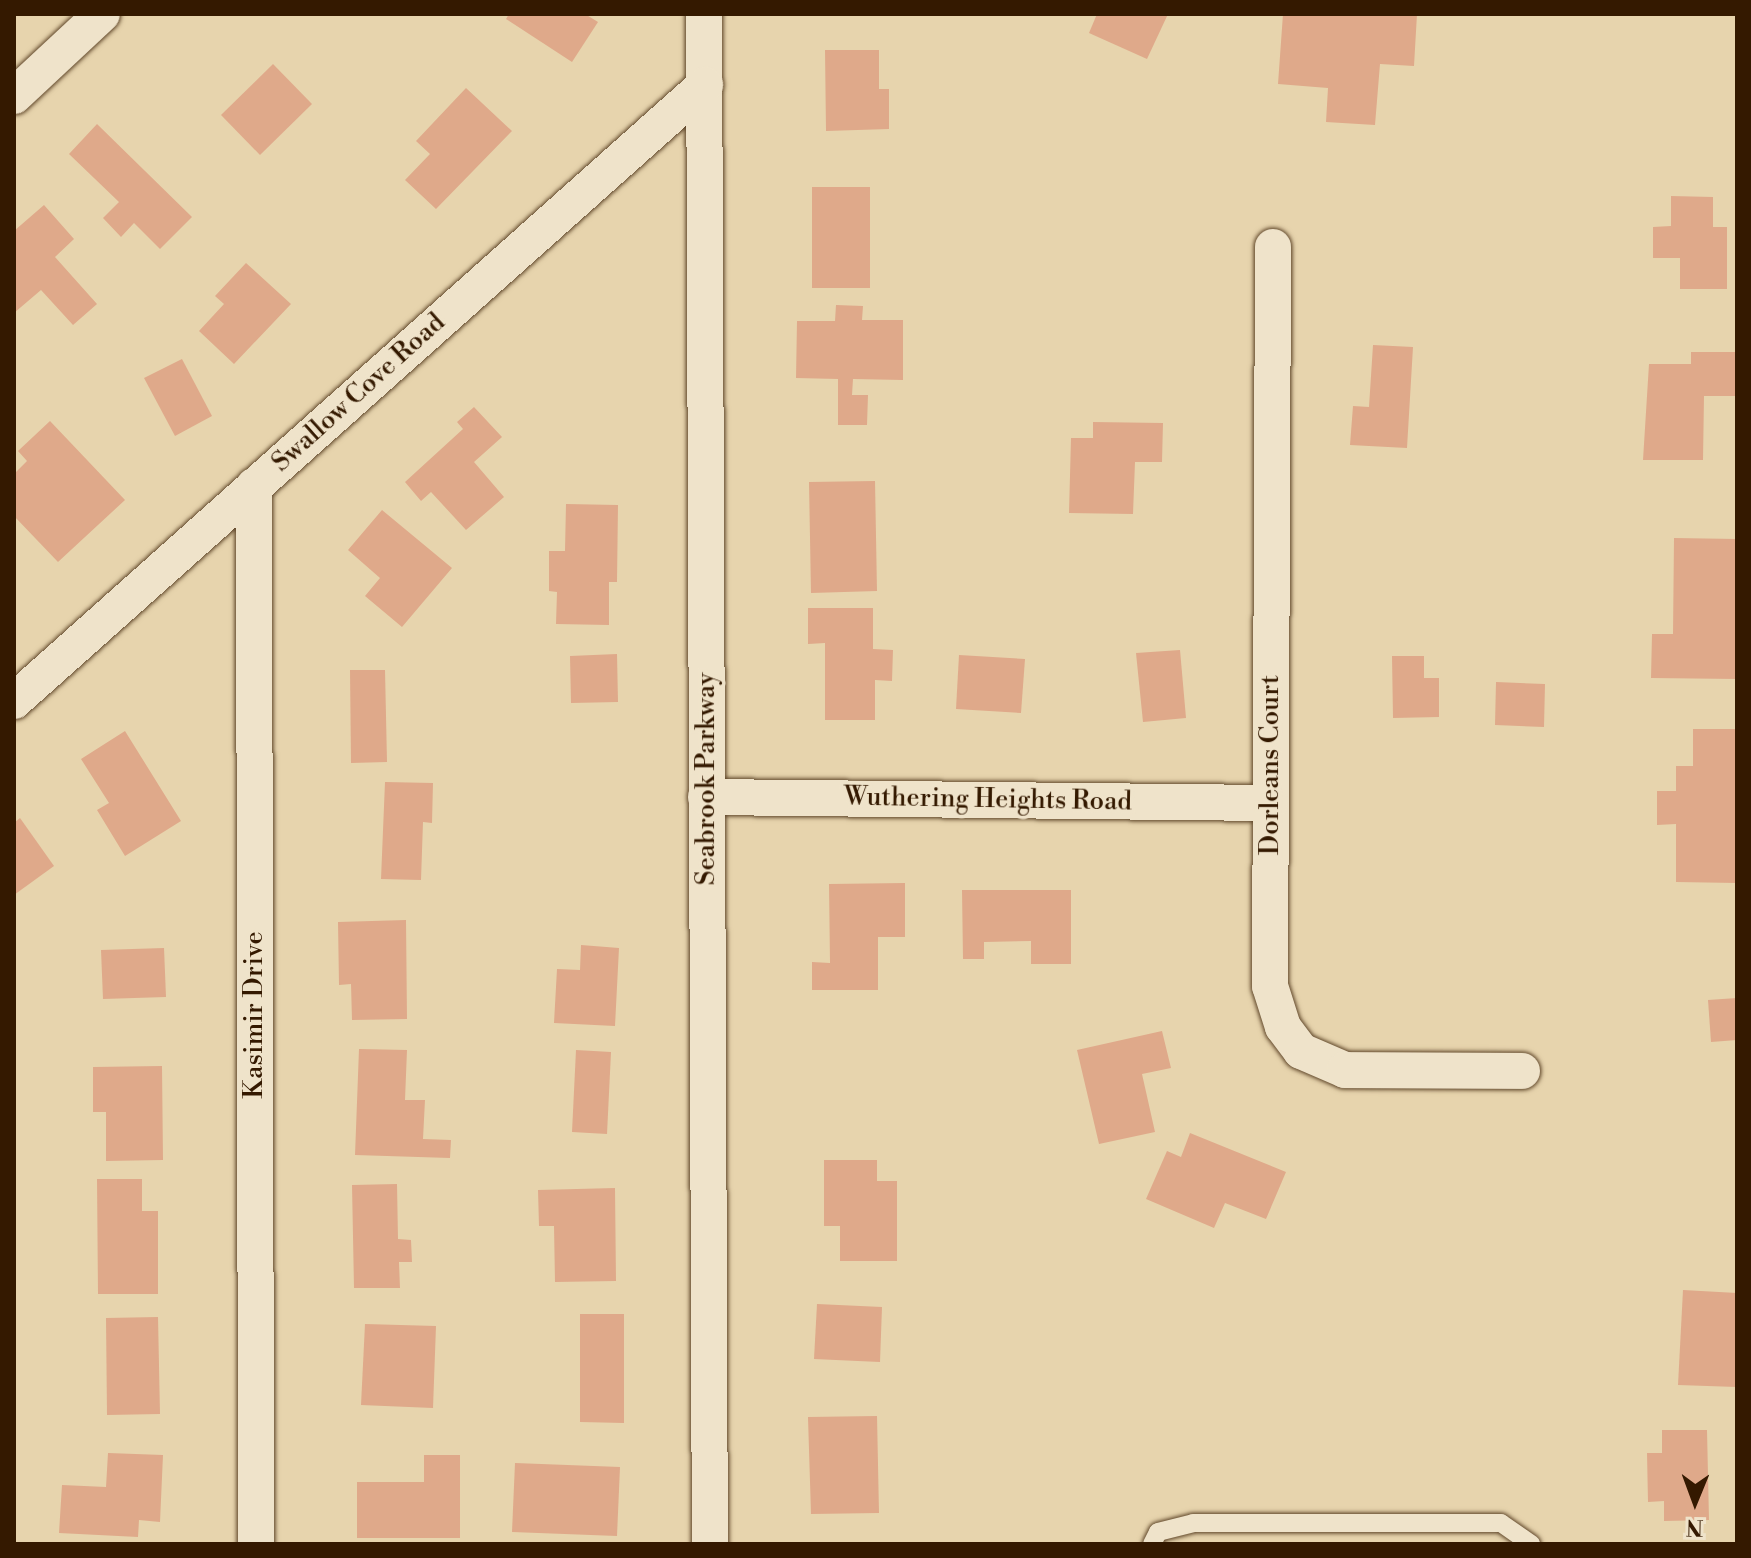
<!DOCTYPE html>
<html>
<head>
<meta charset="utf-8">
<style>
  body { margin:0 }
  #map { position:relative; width:1751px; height:1558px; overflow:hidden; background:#e7d4ad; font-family:"Libre Bodoni",serif }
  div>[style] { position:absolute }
  .building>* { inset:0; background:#dfa98a }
  .roads { filter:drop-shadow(0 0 2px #61482b) drop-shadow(0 0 2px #61482b) }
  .service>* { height:18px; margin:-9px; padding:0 9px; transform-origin:9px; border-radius:9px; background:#efe3ca }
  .minor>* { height:36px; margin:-18px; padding:0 18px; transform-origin:18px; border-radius:18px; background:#efe3ca }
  span { translate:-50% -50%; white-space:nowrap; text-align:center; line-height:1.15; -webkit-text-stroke:7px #efe3ca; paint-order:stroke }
  .street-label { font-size:26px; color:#341900 }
  .frame { position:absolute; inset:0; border:16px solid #341900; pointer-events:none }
  .north { position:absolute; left:1655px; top:1462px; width:80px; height:80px; -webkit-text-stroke:6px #efe3ca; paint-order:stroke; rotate:181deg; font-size:22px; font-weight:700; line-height:32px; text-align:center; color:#341900 }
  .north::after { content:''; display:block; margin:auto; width:28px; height:36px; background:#341900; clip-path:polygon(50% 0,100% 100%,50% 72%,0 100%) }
</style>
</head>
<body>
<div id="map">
  <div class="building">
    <i style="clip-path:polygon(509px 14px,585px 14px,598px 22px,572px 62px,506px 19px)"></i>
    <i style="clip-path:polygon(1097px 14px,1168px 14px,1147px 59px,1089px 33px)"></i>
    <i style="clip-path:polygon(1283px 14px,1417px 14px,1414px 66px,1380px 64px,1375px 125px,1326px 122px,1328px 88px,1278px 84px)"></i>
    <i style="clip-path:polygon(825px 50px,879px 50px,879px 89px,889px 89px,889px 129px,826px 131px)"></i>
    <i style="clip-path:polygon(273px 64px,312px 104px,260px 155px,221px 115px)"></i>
    <i style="clip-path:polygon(466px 88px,512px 131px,436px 209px,405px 180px,430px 154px,416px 141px)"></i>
    <i style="clip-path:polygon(97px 124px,192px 217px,160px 249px,134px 223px,121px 237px,103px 218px,119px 202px,69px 154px)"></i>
    <i style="clip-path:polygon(812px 187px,870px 187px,870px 288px,812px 288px)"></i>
    <i style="clip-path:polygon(1671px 196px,1713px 197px,1713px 227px,1727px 227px,1727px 289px,1680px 289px,1680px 258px,1653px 258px,1653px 227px,1671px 226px)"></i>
    <i style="clip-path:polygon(44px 205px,74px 239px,55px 257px,97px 304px,73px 325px,41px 290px,14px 313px,14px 231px)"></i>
    <i style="clip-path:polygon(246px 263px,291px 304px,234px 364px,199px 331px,224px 304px,215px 296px)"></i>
    <i style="clip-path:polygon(836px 305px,863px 306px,862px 320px,903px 320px,903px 380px,853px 379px,852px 395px,868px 395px,867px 425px,838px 425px,838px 379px,796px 378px,797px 321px,835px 321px)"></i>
    <i style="clip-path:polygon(1373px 345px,1413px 347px,1407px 448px,1350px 445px,1353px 406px,1369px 407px)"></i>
    <i style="clip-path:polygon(1691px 352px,1737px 352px,1737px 396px,1704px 396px,1703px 460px,1643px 460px,1649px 364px,1691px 364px)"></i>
    <i style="clip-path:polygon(182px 359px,212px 416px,175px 436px,144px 378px)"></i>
    <i style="clip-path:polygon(474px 407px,502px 437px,474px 462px,504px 497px,466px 530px,431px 492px,421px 501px,405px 482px,463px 429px,457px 422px)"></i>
    <i style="clip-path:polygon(50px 421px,125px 500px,58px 562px,14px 516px,14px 474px,27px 461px,18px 451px)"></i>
    <i style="clip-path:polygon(1093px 422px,1163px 423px,1162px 462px,1135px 462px,1133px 514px,1069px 513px,1071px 438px,1093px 438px)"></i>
    <i style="clip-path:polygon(875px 481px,877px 591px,811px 593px,809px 482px)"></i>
    <i style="clip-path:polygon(566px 504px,618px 505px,617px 582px,609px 582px,609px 625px,556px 624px,557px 592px,549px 591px,549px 551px,565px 551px)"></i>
    <i style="clip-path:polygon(382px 510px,452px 568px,402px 627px,365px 596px,380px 578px,348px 550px)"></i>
    <i style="clip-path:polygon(1674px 538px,1737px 539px,1737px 679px,1651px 678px,1652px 634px,1673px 634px)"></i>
    <i style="clip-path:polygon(808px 608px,873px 608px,873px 649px,893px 650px,892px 681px,875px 680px,875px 720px,825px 720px,825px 643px,808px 644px)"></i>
    <i style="clip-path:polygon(1180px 650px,1186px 718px,1143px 722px,1136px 653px)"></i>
    <i style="clip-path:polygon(617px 654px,618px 702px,571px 703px,570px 656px)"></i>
    <i style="clip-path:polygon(959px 655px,1025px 659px,1021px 713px,956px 709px)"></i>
    <i style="clip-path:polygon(1392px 656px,1424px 656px,1424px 678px,1439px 678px,1439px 717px,1393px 718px)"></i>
    <i style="clip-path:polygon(350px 670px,385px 670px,387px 762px,351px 763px)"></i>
    <i style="clip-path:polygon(1496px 682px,1545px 684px,1544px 727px,1495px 725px)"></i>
    <i style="clip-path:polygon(1693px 729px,1737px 729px,1737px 883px,1676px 882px,1676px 824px,1657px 825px,1657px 791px,1676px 791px,1676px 766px,1693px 766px)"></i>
    <i style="clip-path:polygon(125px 731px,181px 821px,125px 856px,97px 810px,109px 803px,81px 759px)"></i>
    <i style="clip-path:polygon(385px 782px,433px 783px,432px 823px,423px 822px,421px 880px,381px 879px)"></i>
    <i style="clip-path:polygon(20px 818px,54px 866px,14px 895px,14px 823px)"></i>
    <i style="clip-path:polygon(905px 883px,905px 937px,878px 937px,878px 990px,812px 990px,812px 962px,830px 963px,829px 884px)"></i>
    <i style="clip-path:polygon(962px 890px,1071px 890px,1071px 964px,1031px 964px,1031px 941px,984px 942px,984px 959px,963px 959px)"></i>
    <i style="clip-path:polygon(406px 920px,407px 1019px,352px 1020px,351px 984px,339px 985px,338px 922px)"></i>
    <i style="clip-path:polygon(581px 945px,619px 948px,615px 1026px,554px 1023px,557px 969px,580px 970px)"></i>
    <i style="clip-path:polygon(164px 948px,166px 997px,103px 999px,101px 950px)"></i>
    <i style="clip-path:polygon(1737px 998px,1737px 1040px,1711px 1042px,1708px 1000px)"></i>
    <i style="clip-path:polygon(1162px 1031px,1171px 1068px,1142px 1074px,1155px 1132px,1099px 1144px,1077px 1050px)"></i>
    <i style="clip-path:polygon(359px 1049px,407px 1050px,405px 1100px,425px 1100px,423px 1139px,451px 1140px,450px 1158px,355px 1155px)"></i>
    <i style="clip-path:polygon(576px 1050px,611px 1052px,607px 1134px,572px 1132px)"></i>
    <i style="clip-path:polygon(162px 1066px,163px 1160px,106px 1161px,106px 1112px,93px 1112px,93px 1067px)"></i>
    <i style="clip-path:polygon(1190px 1133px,1286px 1172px,1266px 1219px,1225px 1203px,1214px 1228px,1146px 1199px,1167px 1151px,1181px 1157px)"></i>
    <i style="clip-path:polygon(824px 1160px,877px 1160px,877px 1181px,897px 1181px,897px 1261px,840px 1261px,840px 1226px,824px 1226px)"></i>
    <i style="clip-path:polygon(97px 1179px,142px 1179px,142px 1211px,158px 1211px,158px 1294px,98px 1294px)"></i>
    <i style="clip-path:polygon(397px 1184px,398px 1239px,411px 1240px,412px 1262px,399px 1262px,400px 1288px,354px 1288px,352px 1185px)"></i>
    <i style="clip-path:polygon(615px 1188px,616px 1281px,555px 1282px,554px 1226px,539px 1226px,538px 1190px)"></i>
    <i style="clip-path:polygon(1683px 1290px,1737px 1293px,1737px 1387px,1678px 1385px)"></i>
    <i style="clip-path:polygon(817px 1304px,882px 1307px,880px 1362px,814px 1359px)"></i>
    <i style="clip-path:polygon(580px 1314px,624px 1314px,624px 1423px,580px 1422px)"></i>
    <i style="clip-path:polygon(158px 1317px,160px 1414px,107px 1415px,106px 1318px)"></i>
    <i style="clip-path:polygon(365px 1324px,436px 1326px,433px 1408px,361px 1405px)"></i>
    <i style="clip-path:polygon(877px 1416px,879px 1513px,811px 1514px,808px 1417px)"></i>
    <i style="clip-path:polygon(1662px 1430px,1707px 1430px,1709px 1520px,1664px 1521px,1664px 1501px,1648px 1502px,1647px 1453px,1662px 1453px)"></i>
    <i style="clip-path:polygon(108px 1453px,163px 1455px,160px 1522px,139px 1520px,138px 1537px,59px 1533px,62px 1485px,106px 1487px)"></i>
    <i style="clip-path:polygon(424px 1455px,460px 1455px,460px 1538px,357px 1538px,357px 1482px,424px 1482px)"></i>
    <i style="clip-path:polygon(515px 1463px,620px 1467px,617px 1536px,512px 1532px)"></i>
  </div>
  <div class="roads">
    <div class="service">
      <i style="left:1152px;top:1544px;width:13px;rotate:-63deg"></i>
      <i style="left:1158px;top:1532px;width:36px;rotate:-14deg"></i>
      <i style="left:1193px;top:1523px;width:308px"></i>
      <i style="left:1501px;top:1523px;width:37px;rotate:35deg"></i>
    </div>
    <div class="minor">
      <i style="left:704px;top:14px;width:1530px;rotate:89.78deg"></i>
      <i style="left:14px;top:96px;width:120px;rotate:-43deg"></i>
      <i style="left:1273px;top:247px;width:739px;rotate:90.23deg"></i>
      <i style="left:1270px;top:986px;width:43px;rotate:72.4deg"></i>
      <i style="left:1283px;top:1027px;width:30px;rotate:53deg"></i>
      <i style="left:1301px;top:1051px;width:48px;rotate:23.4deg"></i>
      <i style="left:1345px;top:1070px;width:177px;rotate:0.3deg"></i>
      <i style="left:254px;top:486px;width:1058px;rotate:89.89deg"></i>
      <i style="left:14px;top:701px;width:926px;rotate:-41.72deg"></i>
      <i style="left:706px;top:797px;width:564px;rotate:0.61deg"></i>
    </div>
  </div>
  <div class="street-label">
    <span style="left:359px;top:393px;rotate:-42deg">Swallow Cove Road</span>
    <span style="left:1271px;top:765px;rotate:-90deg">Dorleans Court</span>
    <span style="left:707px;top:779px;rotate:-90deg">Seabrook Parkway</span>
    <span style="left:988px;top:800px;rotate:1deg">Wuthering Heights Road</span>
    <span style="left:255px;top:1015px;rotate:-90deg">Kasimir Drive</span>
  </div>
  <div class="frame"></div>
  <div class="north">N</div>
</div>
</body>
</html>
